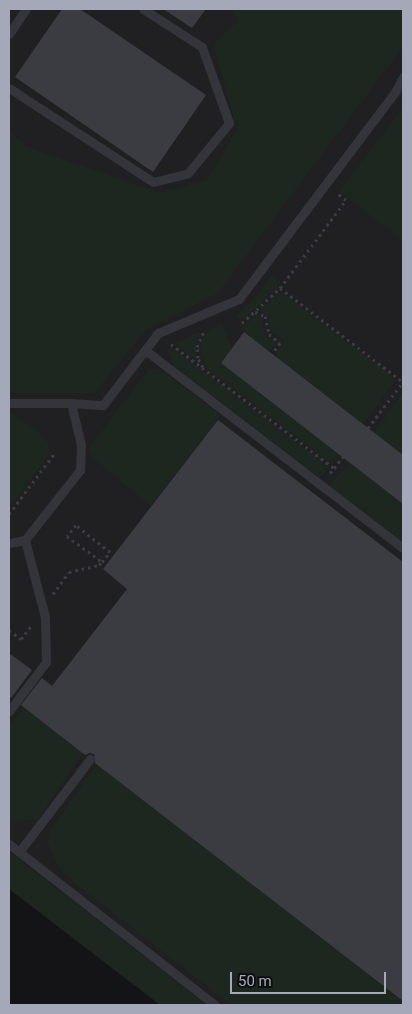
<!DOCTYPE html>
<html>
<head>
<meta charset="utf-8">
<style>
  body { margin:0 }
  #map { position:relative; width:412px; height:1014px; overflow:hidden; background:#141416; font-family:Roboto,sans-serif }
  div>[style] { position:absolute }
  .built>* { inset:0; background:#202023 }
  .green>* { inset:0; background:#1e2620 }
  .building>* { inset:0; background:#3b3c41 }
  .path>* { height:3px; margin-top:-1.5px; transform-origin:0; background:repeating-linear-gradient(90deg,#3a3c42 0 2.5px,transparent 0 6.5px) }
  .lane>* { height:9px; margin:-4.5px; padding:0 4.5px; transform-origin:4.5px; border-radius:4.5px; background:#34353b }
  span { translate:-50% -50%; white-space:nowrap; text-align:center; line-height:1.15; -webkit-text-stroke:4px #0f0f11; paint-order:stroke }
  .frame { position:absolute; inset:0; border:10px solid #a4a8b8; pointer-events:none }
  .scale { position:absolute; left:230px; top:972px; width:156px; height:22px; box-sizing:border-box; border:2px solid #a4a8b8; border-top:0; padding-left:6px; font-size:15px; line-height:18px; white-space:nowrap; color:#a4a8b8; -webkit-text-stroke:4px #0f0f11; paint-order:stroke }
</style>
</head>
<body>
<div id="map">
  <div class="built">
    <i style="clip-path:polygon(9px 9px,403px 9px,403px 1005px,170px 1005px,9px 880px)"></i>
  </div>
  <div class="green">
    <i style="clip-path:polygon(232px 9px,403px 9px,403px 47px,218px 293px,147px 329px,94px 393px,9px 393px,9px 132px,28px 147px,160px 193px,207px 180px,237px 129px,213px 44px,238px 21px)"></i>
    <i style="clip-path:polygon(403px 108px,403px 241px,339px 191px)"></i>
    <i style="clip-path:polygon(272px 275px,281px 282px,257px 307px,240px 321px,237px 315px,253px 300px)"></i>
    <i style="clip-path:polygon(281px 292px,396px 379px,363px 424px,275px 356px,284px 341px,272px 333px,269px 321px,261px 308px)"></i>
    <i style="clip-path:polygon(256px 315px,262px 319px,265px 335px,276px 342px,269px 352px,244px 332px,243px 327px)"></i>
    <i style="clip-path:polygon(222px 323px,232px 349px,221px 363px,339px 454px,332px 464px,206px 368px,200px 348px,203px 338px,209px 330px)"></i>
    <i style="clip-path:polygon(201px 331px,196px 346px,196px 361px,175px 343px)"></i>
    <i style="clip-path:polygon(170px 346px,329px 467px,320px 478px,174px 366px,168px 352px)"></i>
    <i style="clip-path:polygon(149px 369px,161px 370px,221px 415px,151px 506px,93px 458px,89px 448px)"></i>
    <i style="clip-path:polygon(403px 392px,403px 455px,374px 433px)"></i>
    <i style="clip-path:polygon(9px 411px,38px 431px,48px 443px,49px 455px,9px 508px)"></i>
    <i style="clip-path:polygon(350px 463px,403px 504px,403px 542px,329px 486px)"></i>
    <i style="clip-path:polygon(24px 707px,83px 753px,38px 819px,9px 824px,9px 727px)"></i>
    <i style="clip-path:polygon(97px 764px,403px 1001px,403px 1005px,231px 1005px,66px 876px,54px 858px,48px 841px,52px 828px)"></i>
    <i style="clip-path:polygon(9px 852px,207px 1005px,160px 1005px,9px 889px)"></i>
  </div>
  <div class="building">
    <i style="clip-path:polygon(62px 9px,80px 9px,206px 95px,153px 172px,15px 77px)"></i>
    <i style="clip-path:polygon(163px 9px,206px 9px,192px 28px)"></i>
    <i style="clip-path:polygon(244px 332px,403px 455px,403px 504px,221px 363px)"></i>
    <i style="clip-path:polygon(218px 420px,403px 562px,403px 1001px,95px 763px,94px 754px,90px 753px,85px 755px,21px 705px,42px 678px,52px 686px,127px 589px,103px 569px)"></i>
    <i style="clip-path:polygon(9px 653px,32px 670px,11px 698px,9px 696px)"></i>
  </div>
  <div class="path">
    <i style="left:280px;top:288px;width:155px;rotate:37.4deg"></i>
    <i style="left:255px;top:312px;width:11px;rotate:22deg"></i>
    <i style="left:265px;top:316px;width:18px;rotate:77deg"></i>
    <i style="left:269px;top:334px;width:14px;rotate:39deg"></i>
    <i style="left:280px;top:343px;width:14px;rotate:126deg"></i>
    <i style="left:242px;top:323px;width:52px;rotate:-42.6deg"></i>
    <i style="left:280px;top:288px;width:110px;rotate:-53.1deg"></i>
    <i style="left:346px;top:200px;width:11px;rotate:-142deg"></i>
    <i style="left:171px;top:344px;width:205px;rotate:37.3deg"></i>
    <i style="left:203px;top:367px;width:10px;rotate:-119deg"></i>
    <i style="left:198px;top:358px;width:11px;rotate:-95deg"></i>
    <i style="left:197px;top:347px;width:17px;rotate:-66deg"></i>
    <i style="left:368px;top:428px;width:58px;rotate:-52.7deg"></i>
    <i style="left:330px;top:473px;width:21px;rotate:-51deg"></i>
    <i style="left:9px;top:514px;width:75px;rotate:-53.1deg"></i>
    <i style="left:53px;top:594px;width:27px;rotate:-54deg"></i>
    <i style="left:69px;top:572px;width:31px;rotate:-13deg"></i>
    <i style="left:99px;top:565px;width:4px;rotate:-45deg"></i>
    <i style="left:102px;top:562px;width:13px;rotate:-51deg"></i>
    <i style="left:110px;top:552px;width:43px;rotate:-141.5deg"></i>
    <i style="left:76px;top:525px;width:14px;rotate:129deg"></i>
    <i style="left:67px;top:536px;width:44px;rotate:36.6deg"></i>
    <i style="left:9px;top:630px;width:15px;rotate:37deg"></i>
    <i style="left:21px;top:639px;width:16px;rotate:-52deg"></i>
  </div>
  <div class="lane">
    <i style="left:9px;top:34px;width:30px;rotate:-56deg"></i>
    <i style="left:9px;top:88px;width:172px;rotate:33.1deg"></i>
    <i style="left:153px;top:182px;width:36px;rotate:-14deg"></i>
    <i style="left:188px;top:173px;width:65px;rotate:-50.6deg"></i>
    <i style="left:229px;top:123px;width:81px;rotate:-109.6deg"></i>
    <i style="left:202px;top:47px;width:70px;rotate:-147.2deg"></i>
    <i style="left:145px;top:350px;width:325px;rotate:37.5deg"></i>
    <i style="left:9px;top:403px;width:62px"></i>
    <i style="left:71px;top:403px;width:43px;rotate:76.6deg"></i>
    <i style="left:81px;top:445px;width:25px;rotate:92deg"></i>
    <i style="left:80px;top:470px;width:89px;rotate:128.2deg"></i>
    <i style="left:25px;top:540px;width:16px;rotate:169deg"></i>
    <i style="left:71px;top:403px;width:32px;rotate:4deg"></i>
    <i style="left:103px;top:405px;width:91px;rotate:-52.6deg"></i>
    <i style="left:158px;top:333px;width:88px;rotate:-22.8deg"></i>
    <i style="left:239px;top:299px;width:259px;rotate:-53deg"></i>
    <i style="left:395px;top:92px;width:17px;rotate:-62deg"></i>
    <i style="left:9px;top:711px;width:61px;rotate:-52.9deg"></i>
    <i style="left:46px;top:662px;width:45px;rotate:-91.3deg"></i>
    <i style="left:45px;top:617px;width:80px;rotate:-104.6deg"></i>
    <i style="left:9px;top:844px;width:261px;rotate:38deg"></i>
    <i style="left:19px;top:852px;width:117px;rotate:-52.6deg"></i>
  </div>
  <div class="frame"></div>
  <div class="scale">50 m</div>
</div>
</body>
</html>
